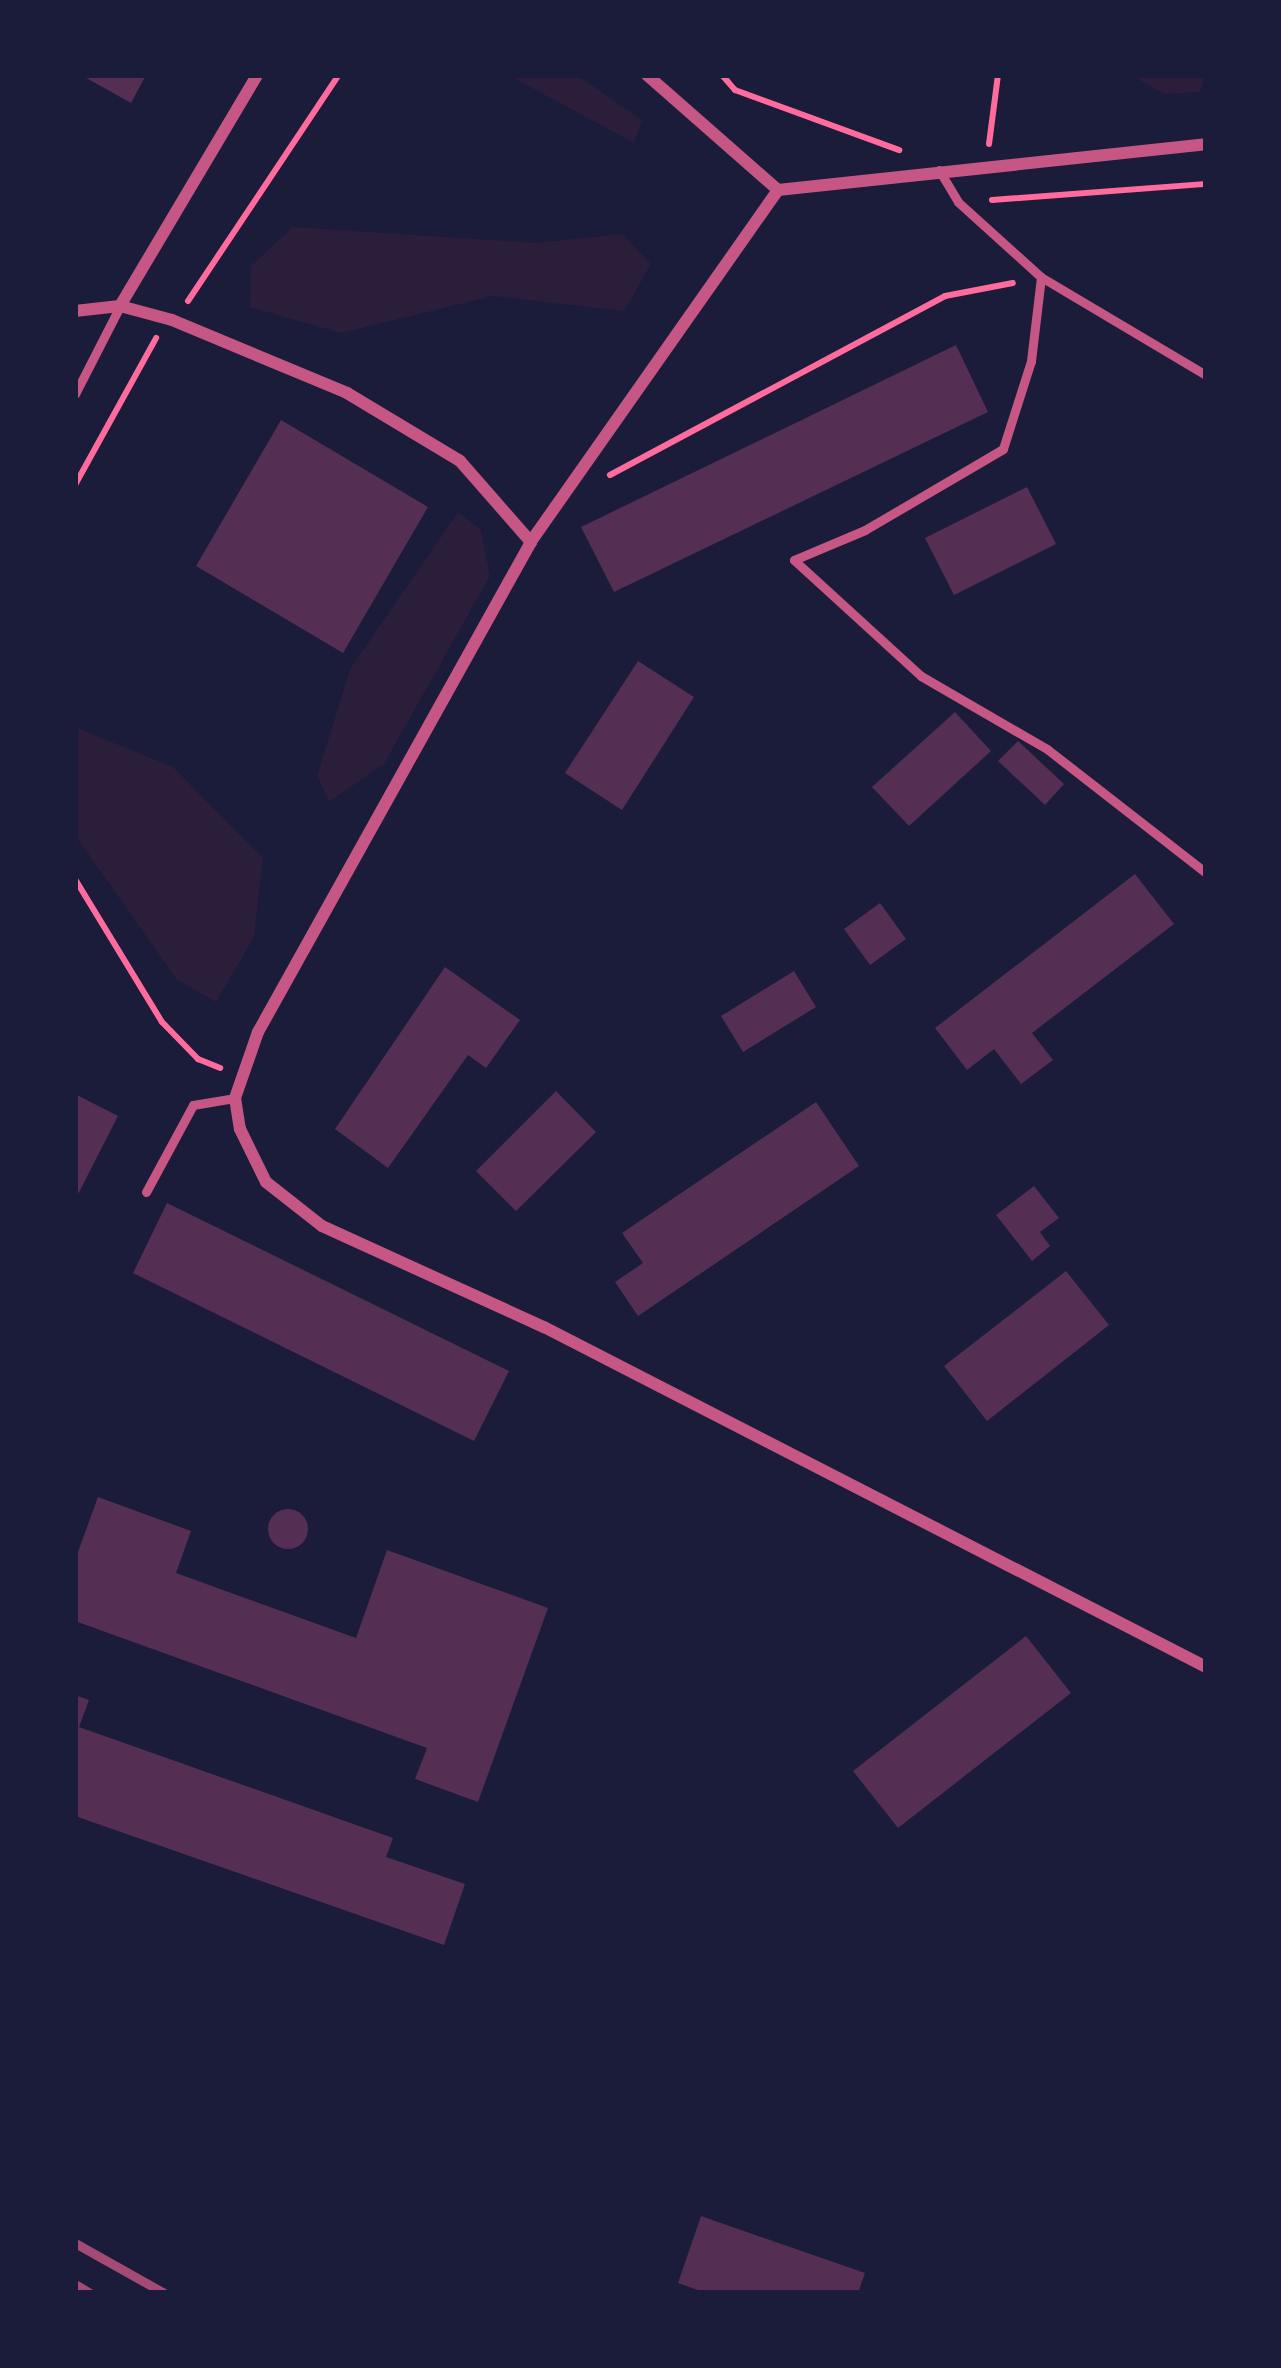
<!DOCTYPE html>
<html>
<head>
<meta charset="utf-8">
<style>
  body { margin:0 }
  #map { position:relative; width:1281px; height:2368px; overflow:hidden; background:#1b1b3a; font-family:"DM Sans",sans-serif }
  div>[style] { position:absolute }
  .green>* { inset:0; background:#2a1e3b }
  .building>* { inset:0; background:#542f53 }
  .round { border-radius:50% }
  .path>* { height:6px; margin:-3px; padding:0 3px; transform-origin:3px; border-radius:3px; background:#ff6b9d }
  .service>* { height:9px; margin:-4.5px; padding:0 4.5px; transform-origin:4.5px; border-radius:4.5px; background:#c65784 }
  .minor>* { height:12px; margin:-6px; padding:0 6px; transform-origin:6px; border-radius:6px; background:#c65784 }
  .rail>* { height:9px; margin:-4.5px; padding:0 4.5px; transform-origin:4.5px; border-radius:4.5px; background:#a44b75 }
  span { translate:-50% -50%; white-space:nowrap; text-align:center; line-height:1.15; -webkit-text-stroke:9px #1b1b3a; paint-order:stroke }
  .frame { position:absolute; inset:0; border:78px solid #1b1b3a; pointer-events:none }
</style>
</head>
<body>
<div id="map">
  <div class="green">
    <i style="clip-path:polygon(508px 75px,577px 75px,642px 120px,634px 143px)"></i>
    <i style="clip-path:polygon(1131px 75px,1206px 75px,1206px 76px,1200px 92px,1164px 94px)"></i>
    <i style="clip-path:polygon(293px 227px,536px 243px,622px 234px,651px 264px,624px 311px,493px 296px,341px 333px,250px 307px,251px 266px)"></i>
    <i style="clip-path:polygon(458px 512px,481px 530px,490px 576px,384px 764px,329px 802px,317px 776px,350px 669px)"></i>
    <i style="clip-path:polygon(75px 727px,173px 767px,263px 858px,254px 937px,216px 1002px,177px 980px,75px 835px)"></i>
  </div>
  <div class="building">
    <i style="clip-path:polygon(81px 75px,146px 75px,131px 103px)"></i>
    <i style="clip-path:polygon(956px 345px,988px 412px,614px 592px,581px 527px)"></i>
    <i style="clip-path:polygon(281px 420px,428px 507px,343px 653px,196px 566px)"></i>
    <i style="clip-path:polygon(1027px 487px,1056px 544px,954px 595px,925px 538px)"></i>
    <i style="clip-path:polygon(638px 661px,694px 697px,622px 810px,565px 773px)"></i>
    <i style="clip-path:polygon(955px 712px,991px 751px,909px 826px,872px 787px)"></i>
    <i style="clip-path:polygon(1018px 741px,1064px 784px,1045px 805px,998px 761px)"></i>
    <i style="clip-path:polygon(1135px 874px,1174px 924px,1032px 1033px,1053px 1060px,1021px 1084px,994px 1049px,967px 1070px,935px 1028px)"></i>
    <i style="clip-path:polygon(880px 903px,906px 939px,870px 965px,844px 929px)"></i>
    <i style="clip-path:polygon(445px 967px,520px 1020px,486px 1068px,468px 1055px,388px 1168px,335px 1129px)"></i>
    <i style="clip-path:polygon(794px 971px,816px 1007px,743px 1052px,721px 1016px)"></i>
    <i style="clip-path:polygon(556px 1091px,596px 1132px,516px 1211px,476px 1171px)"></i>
    <i style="clip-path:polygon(75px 1094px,118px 1116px,75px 1200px)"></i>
    <i style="clip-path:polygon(816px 1102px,859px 1166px,638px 1316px,615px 1282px,643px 1263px,622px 1233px)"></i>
    <i style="clip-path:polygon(1034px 1186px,1059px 1218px,1040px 1232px,1050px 1246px,1032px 1261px,996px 1215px)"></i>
    <i style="clip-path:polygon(167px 1203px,509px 1371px,474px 1441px,133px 1273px)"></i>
    <i style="clip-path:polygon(1066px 1271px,1109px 1325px,987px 1421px,944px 1366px)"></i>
    <i style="clip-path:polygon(98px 1497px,191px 1531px,176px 1573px,356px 1638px,387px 1550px,548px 1608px,478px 1802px,415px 1779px,427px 1748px,75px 1621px,75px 1560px)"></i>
    <i class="round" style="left:268px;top:1509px;width:40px;height:40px"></i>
    <i style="clip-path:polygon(1026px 1636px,1071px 1693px,898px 1828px,853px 1771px)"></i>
    <i style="clip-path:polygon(75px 1695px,89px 1700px,79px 1727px,393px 1838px,386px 1857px,465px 1884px,444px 1945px,75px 1816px)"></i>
    <i style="clip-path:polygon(701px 2216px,865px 2273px,858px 2293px,706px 2293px,678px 2283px)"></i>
  </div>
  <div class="path">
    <i style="left:722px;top:75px;width:20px;rotate:49deg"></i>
    <i style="left:735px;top:90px;width:175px;rotate:20.1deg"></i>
    <i style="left:989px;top:144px;width:70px;rotate:-82.6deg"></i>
    <i style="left:992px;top:200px;width:215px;rotate:-4.3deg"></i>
    <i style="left:188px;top:301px;width:272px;rotate:-56.3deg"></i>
    <i style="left:610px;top:475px;width:380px;rotate:-28.1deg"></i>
    <i style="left:945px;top:296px;width:69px;rotate:-10.8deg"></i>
    <i style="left:75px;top:485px;width:168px;rotate:-61.1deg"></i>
    <i style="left:75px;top:879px;width:167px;rotate:58.7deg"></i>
    <i style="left:162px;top:1022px;width:52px;rotate:45.8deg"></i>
    <i style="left:198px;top:1059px;width:24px;rotate:22deg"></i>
  </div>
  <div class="service">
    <i style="left:939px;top:170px;width:37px;rotate:59deg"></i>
    <i style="left:958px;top:202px;width:112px;rotate:42.1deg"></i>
    <i style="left:1041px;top:277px;width:85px;rotate:96.8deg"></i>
    <i style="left:1031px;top:361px;width:92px;rotate:107.7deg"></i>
    <i style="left:1003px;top:449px;width:160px;rotate:149.6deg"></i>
    <i style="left:865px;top:530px;width:77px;rotate:157.1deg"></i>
    <i style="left:794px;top:560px;width:172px;rotate:42.4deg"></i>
    <i style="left:921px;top:676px;width:146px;rotate:30.1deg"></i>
    <i style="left:1047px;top:749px;width:202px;rotate:37.9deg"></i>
    <i style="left:1041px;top:277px;width:192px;rotate:30.7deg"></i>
    <i style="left:75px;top:394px;width:99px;rotate:-62.9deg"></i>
    <i style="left:146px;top:1192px;width:99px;rotate:-61.6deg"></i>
    <i style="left:193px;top:1105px;width:43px;rotate:-9.5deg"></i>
  </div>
  <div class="minor">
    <i style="left:647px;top:75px;width:174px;rotate:41.3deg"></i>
    <i style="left:778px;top:190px;width:430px;rotate:-6.1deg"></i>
    <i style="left:778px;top:190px;width:430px;rotate:125.1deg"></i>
    <i style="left:531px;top:542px;width:561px;rotate:119.12deg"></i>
    <i style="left:258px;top:1032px;width:70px;rotate:109.2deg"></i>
    <i style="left:235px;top:1098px;width:31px;rotate:81deg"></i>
    <i style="left:240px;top:1129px;width:59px;rotate:63.9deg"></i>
    <i style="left:266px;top:1182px;width:71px;rotate:38.2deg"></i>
    <i style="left:322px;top:1226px;width:244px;rotate:24.5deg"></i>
    <i style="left:544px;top:1327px;width:744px;rotate:27.18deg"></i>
    <i style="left:120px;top:306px;width:269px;rotate:-59.3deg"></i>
    <i style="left:75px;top:311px;width:45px;rotate:-6.3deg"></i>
    <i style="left:120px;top:306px;width:54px;rotate:15.1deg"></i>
    <i style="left:172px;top:320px;width:190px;rotate:22.6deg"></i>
    <i style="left:347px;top:393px;width:132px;rotate:31deg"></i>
    <i style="left:460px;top:461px;width:108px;rotate:48.8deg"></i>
  </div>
  <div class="rail">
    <i style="left:75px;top:2243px;width:102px;rotate:29.3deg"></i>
    <i style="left:75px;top:2284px;width:17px;rotate:31deg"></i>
  </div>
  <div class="frame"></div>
</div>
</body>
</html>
